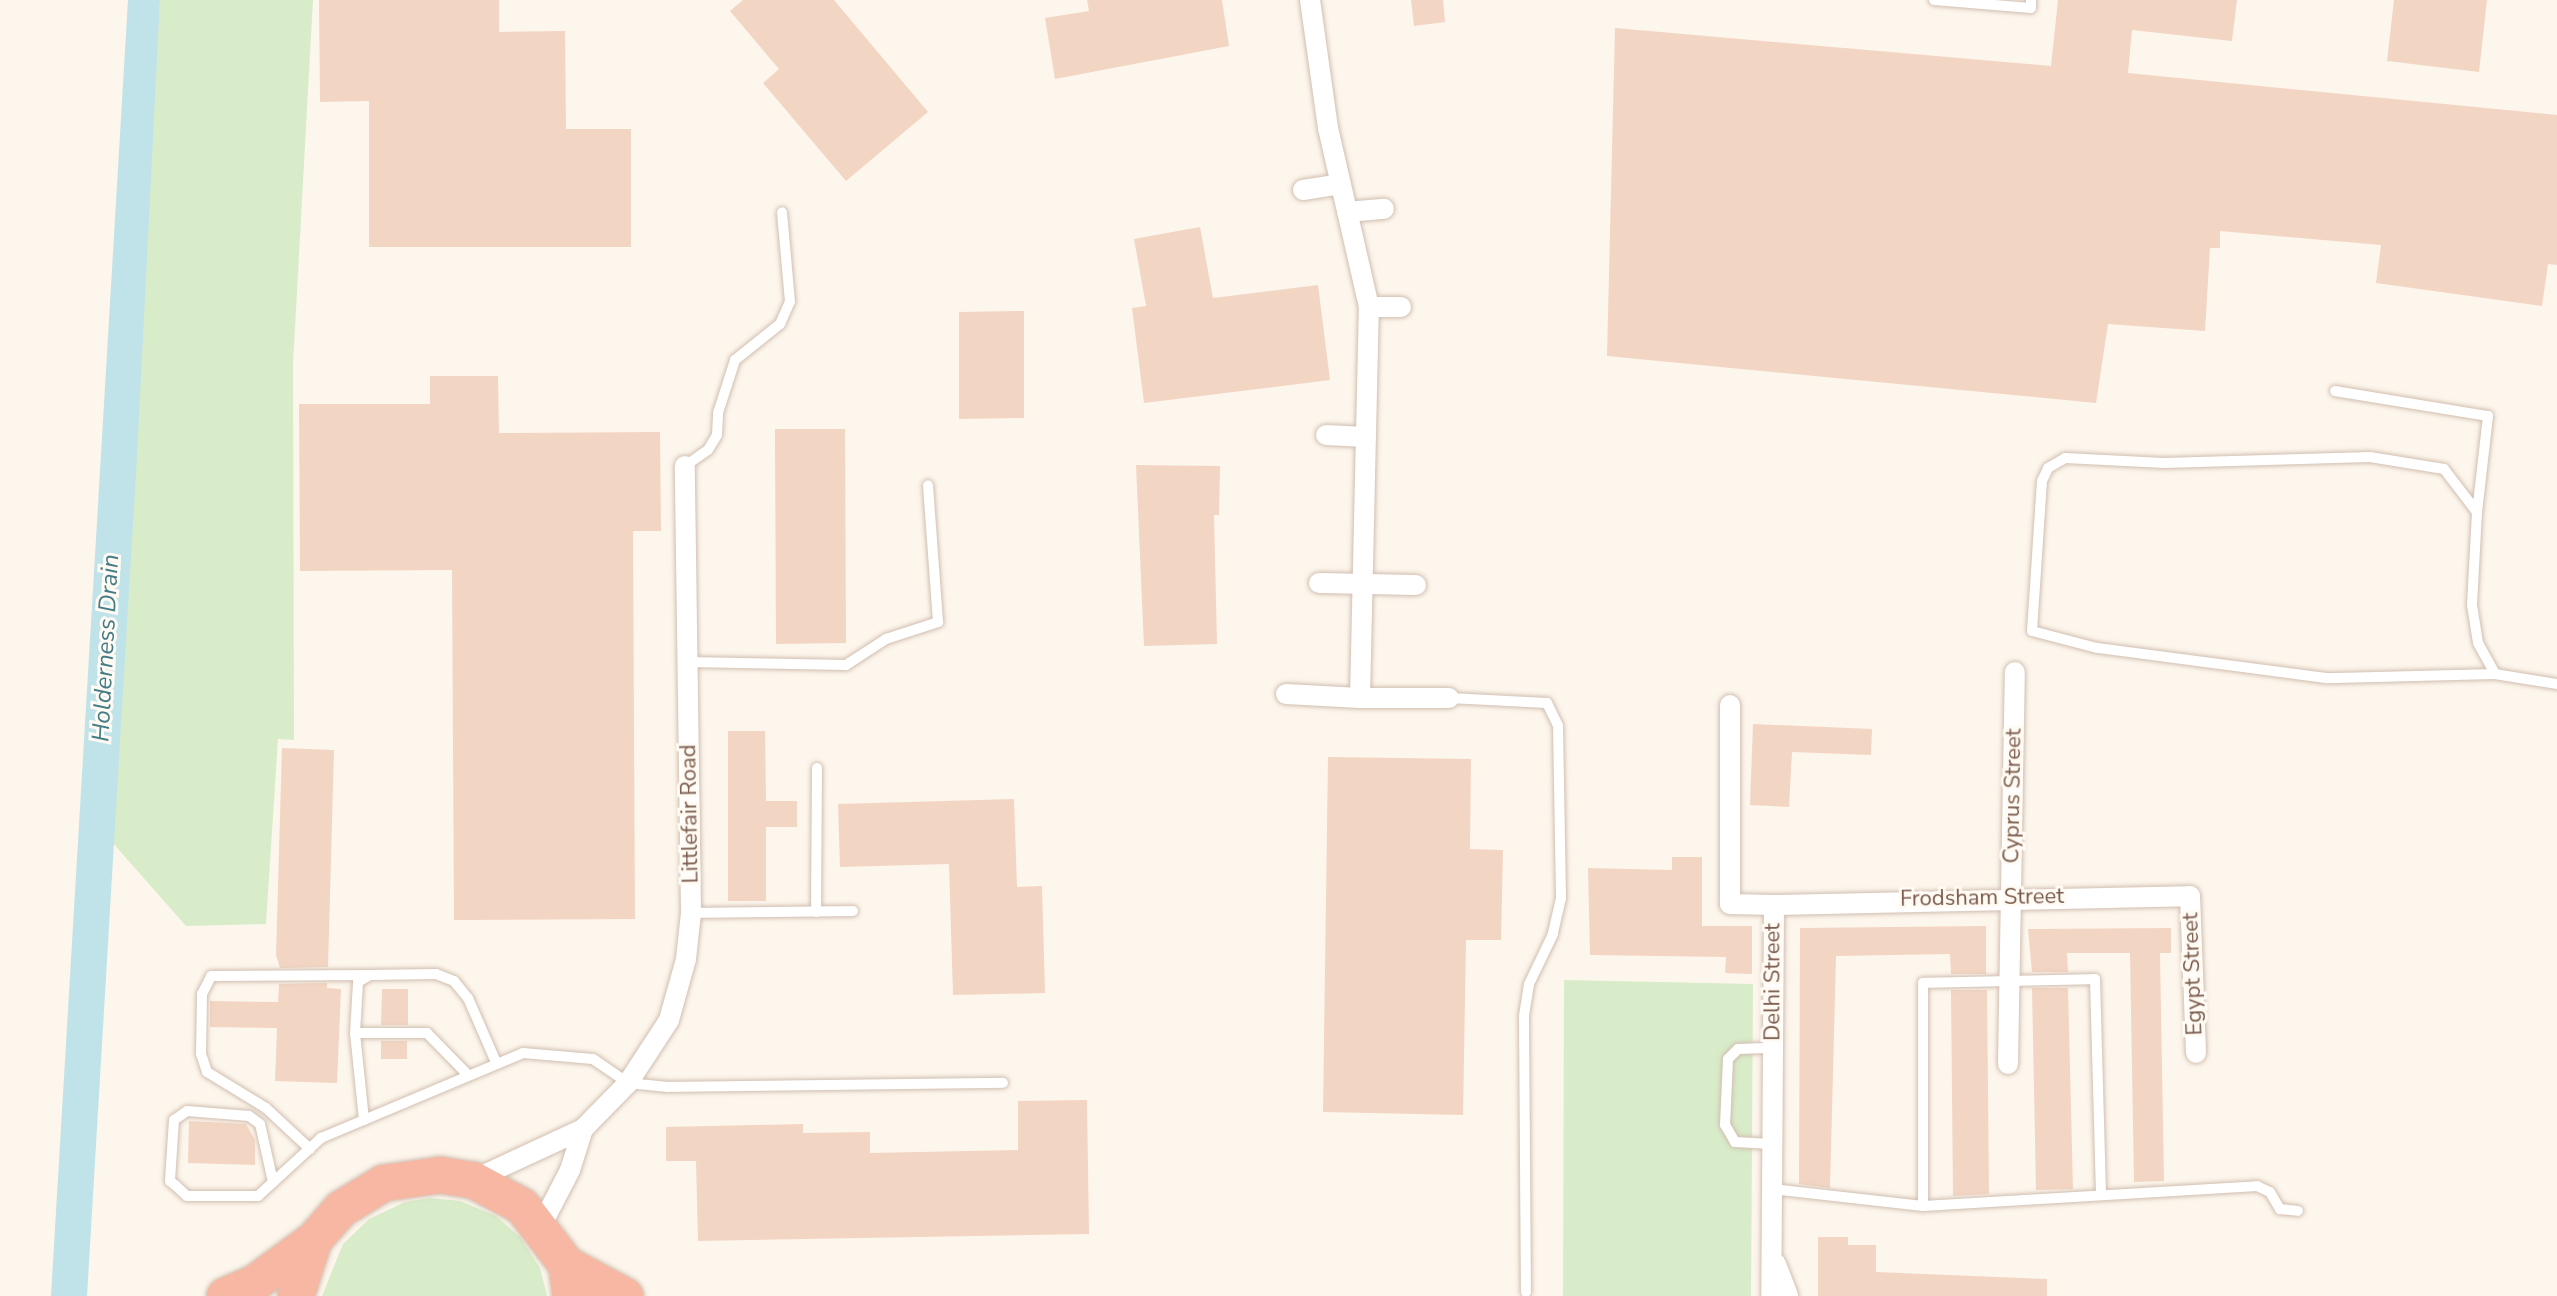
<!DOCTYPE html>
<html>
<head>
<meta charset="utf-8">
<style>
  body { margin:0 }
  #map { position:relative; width:2557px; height:1296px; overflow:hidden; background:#fdf6ec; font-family:"Nunito Sans",sans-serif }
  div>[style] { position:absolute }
  .green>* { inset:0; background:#d8ecc9 }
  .water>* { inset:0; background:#bfe3e8 }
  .building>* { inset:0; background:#f3d5c3 }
  .roads { filter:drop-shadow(0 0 2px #d1beb0) drop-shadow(0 0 2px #d1beb0) }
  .lane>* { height:10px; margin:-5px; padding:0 5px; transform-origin:5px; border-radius:5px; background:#fff }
  .street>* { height:20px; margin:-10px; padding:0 10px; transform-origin:10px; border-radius:10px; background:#fff }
  .highway>* { height:36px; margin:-18px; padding:0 18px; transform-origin:18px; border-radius:18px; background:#f7b7a3 }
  span { translate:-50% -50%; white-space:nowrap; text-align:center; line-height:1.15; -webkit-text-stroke:6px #fffaf3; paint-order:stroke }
  .street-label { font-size:22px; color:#7a5c4d }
  .water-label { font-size:24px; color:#437c86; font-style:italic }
</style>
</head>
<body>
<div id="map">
  <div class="green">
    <i style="clip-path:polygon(160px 0,313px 0,293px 364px,294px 740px,278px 739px,266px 924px,186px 926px,111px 841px)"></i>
    <i style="clip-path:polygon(1564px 980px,1753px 984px,1751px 1296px,1563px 1296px)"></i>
    <i style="clip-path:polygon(430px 1198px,460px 1201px,496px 1216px,521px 1238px,540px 1268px,547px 1296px,322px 1296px,343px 1244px,369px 1219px,405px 1202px)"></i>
  </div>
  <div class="water">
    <i style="clip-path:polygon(128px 0,160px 0,137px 456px,87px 1296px,51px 1296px)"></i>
  </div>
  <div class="building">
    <i style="clip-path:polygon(319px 0,499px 0,499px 32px,565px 31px,566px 129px,631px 129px,631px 247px,369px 247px,369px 101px,320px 102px)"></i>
    <i style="clip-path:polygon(743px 0,834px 0,928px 112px,846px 181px,763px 83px,779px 69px,730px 11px)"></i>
    <i style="clip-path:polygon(1087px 0,1222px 0,1229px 46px,1055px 79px,1045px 18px,1089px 11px)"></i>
    <i style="clip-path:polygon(1411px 0,1443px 0,1445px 22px,1414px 26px)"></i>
    <i style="clip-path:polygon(2058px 0,2237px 0,2232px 41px,2132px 30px,2128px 73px,2557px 115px,2557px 265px,2548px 264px,2542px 306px,2376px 283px,2381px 245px,2220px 231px,2220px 248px,2210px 248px,2205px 331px,2108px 324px,2096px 403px,1607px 356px,1615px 28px,2051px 66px)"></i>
    <i style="clip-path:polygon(2394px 0,2487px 0,2479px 72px,2387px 61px)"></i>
    <i style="clip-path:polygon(1200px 227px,1213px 298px,1318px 285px,1330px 380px,1144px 403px,1132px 308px,1146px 306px,1134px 239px)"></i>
    <i style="clip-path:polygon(1024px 311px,1024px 418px,959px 419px,959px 312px)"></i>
    <i style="clip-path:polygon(430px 376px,498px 376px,499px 433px,660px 432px,661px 531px,633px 531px,635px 919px,454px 920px,452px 570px,300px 571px,299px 404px,430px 404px)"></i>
    <i style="clip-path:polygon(775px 429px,845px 429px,846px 643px,776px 644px)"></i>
    <i style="clip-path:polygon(1136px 465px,1220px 466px,1219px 515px,1214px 515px,1217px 644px,1144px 646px)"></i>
    <i style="clip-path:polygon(1753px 724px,1872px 729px,1871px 755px,1792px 752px,1789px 807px,1750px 805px)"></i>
    <i style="clip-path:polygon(728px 731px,765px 731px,766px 801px,797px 801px,797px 827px,766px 827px,766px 901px,728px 901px)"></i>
    <i style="clip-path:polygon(282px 748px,334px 750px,328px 967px,280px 968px,276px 955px)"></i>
    <i style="clip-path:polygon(1328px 757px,1471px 759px,1470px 849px,1503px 850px,1501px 940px,1466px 940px,1463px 1115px,1323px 1112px)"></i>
    <i style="clip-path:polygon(1014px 799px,1017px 887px,1042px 886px,1045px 993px,953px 995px,949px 864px,840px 867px,838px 804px)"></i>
    <i style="clip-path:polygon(1672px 857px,1702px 857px,1702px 926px,1752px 926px,1752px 974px,1725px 973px,1726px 957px,1590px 955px,1588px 868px,1672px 870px)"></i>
    <i style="clip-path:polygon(1986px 926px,1986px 974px,1951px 974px,1950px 954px,1836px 956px,1830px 1188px,1799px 1184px,1800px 928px)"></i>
    <i style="clip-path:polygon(2171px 928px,2171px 953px,2160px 953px,2164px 1181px,2134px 1182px,2130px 953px,2067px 953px,2068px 972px,2032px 972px,2028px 929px)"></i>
    <i style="clip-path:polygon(327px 983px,327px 988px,341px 989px,337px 1083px,275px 1081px,277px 1028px,210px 1027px,210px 1001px,278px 1002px,279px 984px)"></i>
    <i style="clip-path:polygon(2032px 988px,2068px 988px,2073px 1189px,2036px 1190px)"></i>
    <i style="clip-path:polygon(382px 989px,408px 989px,408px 1025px,381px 1025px)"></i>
    <i style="clip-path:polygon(1951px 990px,1987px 990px,1989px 1194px,1953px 1196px)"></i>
    <i style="clip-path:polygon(381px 1041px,407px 1041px,407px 1059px,381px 1059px)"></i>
    <i style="clip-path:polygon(1087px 1100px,1089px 1234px,698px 1241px,696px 1161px,666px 1161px,666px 1127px,803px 1124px,803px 1133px,870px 1132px,870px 1153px,1018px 1150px,1018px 1101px)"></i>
    <i style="clip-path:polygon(189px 1121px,246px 1124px,255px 1140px,255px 1165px,188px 1163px)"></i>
    <i style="clip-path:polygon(1818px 1237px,1848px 1237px,1848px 1245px,1876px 1245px,1876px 1272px,2047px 1279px,2047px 1296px,1818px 1296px)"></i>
  </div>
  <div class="roads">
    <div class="lane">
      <i style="left:1934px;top:0;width:97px;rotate:4.7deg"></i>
      <i style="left:2031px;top:8px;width:8px;rotate:-90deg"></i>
      <i style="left:2335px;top:391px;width:155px;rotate:9.3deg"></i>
      <i style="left:2488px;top:416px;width:97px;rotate:96.5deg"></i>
      <i style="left:685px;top:466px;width:28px;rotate:-35deg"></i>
      <i style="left:708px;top:450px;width:17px;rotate:-59deg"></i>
      <i style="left:717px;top:435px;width:22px;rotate:-87deg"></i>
      <i style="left:718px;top:413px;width:56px;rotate:-72.2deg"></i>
      <i style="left:735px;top:360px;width:58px;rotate:-38.7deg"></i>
      <i style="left:780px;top:324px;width:24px;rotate:-66deg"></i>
      <i style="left:790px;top:302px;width:90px;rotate:-95.1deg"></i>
      <i style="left:688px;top:662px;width:158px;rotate:1.1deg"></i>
      <i style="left:846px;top:665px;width:48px;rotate:-33deg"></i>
      <i style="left:886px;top:639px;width:55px;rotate:-18.1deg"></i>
      <i style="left:938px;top:622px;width:137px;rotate:-94.2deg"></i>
      <i style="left:2495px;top:674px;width:169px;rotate:178.6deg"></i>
      <i style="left:2326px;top:678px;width:231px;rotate:-172.5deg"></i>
      <i style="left:2097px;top:648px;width:67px;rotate:-165.3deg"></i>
      <i style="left:2032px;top:631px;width:150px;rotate:-86.2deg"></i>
      <i style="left:2042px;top:481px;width:14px;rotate:-65deg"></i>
      <i style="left:2048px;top:468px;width:20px;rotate:-30deg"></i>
      <i style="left:2065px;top:458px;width:99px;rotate:2.9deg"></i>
      <i style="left:2164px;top:463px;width:206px;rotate:-1.7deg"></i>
      <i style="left:2370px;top:457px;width:75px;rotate:9.2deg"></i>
      <i style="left:2444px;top:469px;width:54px;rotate:52.5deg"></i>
      <i style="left:2477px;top:512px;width:93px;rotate:93.1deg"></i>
      <i style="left:2472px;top:605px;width:38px;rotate:81deg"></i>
      <i style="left:2478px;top:643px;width:35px;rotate:61deg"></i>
      <i style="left:2495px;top:674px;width:63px;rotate:9.2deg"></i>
      <i style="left:1449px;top:698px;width:98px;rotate:2.9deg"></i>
      <i style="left:1547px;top:703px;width:25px;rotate:64deg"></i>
      <i style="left:1558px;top:726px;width:172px;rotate:89deg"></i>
      <i style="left:1561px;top:898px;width:37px;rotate:103deg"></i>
      <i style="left:1553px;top:934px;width:55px;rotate:115.6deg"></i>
      <i style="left:1529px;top:984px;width:33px;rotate:99deg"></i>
      <i style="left:1524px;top:1017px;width:275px;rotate:89.6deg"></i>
      <i style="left:816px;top:912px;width:144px;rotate:-89.6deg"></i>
      <i style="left:691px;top:913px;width:162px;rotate:-0.7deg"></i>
      <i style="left:355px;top:1033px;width:51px;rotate:-86.6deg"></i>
      <i style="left:358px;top:982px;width:14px;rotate:-30deg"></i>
      <i style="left:370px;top:975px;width:66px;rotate:-0.9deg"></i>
      <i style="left:436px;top:974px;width:19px;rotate:21deg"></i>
      <i style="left:454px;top:981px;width:22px;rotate:51deg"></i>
      <i style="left:468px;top:998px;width:70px;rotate:66.4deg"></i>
      <i style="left:364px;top:1120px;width:87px;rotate:-95.9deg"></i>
      <i style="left:355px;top:1033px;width:72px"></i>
      <i style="left:427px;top:1033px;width:57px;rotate:45.7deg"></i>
      <i style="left:1772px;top:1144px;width:37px;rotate:-177deg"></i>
      <i style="left:1735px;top:1142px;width:20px;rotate:-120deg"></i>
      <i style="left:1725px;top:1125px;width:66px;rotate:-87.4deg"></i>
      <i style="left:1728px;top:1059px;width:14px;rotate:-45deg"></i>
      <i style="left:1738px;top:1049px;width:35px;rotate:-2deg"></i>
      <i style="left:310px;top:1149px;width:60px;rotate:-137deg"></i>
      <i style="left:266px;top:1108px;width:69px;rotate:-148.6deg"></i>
      <i style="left:207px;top:1072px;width:19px;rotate:-108deg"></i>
      <i style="left:201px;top:1054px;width:60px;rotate:-89deg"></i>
      <i style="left:202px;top:994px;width:20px;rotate:-63deg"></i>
      <i style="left:211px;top:976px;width:159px;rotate:-0.4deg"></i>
      <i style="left:273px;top:1182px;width:59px;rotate:-102.6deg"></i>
      <i style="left:260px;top:1124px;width:14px;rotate:-144deg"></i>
      <i style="left:249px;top:1116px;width:62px;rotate:-175.4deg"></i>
      <i style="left:187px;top:1111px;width:16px;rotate:145deg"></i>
      <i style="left:174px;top:1120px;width:61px;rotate:93.8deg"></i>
      <i style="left:170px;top:1181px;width:6px;rotate:39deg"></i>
      <i style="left:175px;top:1185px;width:16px;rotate:43deg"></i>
      <i style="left:187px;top:1196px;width:71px"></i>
      <i style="left:258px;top:1196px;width:86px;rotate:-42.6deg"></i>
      <i style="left:321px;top:1138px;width:219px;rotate:-22.8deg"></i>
      <i style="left:523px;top:1053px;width:70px;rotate:4.9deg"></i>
      <i style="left:593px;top:1059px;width:42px;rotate:34.4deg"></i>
      <i style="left:628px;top:1083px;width:40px;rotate:5.7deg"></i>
      <i style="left:668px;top:1087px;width:335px;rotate:-0.7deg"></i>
      <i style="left:1772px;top:1189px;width:152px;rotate:6.4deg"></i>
      <i style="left:1923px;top:1206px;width:335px;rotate:-3.4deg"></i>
      <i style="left:2257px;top:1186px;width:14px;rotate:25deg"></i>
      <i style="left:2270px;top:1192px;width:20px;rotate:60deg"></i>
      <i style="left:2280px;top:1209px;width:18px;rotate:6deg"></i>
      <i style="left:1923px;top:1206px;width:223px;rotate:-90deg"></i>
      <i style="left:1923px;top:983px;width:172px;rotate:-1.3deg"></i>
      <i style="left:2095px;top:979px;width:214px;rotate:88.4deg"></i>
    </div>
    <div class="street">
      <i style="left:1303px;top:190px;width:38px;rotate:-9deg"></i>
      <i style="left:1347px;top:212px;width:37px;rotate:-5deg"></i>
      <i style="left:1369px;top:307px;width:32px"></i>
      <i style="left:1326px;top:435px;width:40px;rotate:2.9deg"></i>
      <i style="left:1319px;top:583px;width:97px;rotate:1.2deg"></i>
      <i style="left:1286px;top:694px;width:74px;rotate:3.1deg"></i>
      <i style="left:1360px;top:698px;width:391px;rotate:-88.7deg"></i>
      <i style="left:1369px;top:307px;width:184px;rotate:-102.9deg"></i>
      <i style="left:1328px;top:128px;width:129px;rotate:-98deg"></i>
      <i style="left:1360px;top:698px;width:89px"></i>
      <i style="left:1730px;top:705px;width:199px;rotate:90deg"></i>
      <i style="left:1730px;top:904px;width:44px;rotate:1.3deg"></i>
      <i style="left:1774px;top:905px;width:391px;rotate:90.4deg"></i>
      <i style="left:1774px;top:905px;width:416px;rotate:-1.2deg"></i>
      <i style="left:2190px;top:896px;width:157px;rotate:87.8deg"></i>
      <i style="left:2008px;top:1064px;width:392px;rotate:-89deg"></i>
      <i style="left:473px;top:1180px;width:121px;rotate:-24.9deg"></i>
      <i style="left:583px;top:1129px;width:64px;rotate:-45.6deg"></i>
      <i style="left:628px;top:1083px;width:75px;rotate:-56.9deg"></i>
      <i style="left:669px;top:1020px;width:63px;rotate:-74.4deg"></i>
      <i style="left:686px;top:959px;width:46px;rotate:-83.8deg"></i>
      <i style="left:691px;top:913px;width:447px;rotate:-90.8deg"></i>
      <i style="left:541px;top:1226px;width:63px;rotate:-62.6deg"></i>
      <i style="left:570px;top:1170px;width:43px;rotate:-72.4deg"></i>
      <i style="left:1776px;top:1264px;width:34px;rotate:69deg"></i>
    </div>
    <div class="highway">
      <i style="left:567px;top:1265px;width:66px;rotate:28.1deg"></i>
      <i style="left:225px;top:1296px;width:33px;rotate:-23deg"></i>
      <i style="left:255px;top:1283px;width:69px;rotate:-36.2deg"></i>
      <i style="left:296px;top:1296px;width:59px;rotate:-72.2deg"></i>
      <i style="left:314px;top:1240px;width:41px;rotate:-48.9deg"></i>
      <i style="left:341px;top:1209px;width:50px;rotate:-31.2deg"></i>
      <i style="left:384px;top:1183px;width:57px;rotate:-8.1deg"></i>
      <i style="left:440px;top:1175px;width:33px;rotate:9deg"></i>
      <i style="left:473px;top:1180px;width:55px;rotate:28deg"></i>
      <i style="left:522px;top:1206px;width:74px;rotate:52.7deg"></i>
      <i style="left:567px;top:1265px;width:31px;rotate:83deg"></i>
    </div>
  </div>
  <div class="street-label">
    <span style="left:2013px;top:796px;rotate:-89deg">Cyprus Street</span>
    <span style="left:690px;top:814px;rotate:-91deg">Littlefair Road</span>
    <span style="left:1982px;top:898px;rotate:-1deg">Frodsham Street</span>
    <span style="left:2193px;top:974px;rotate:-92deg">Egypt Street</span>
    <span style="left:1773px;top:982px;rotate:-90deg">Delhi Street</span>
  </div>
  <div class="water-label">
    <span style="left:106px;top:648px;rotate:-87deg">Holderness Drain</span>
  </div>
</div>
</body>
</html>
